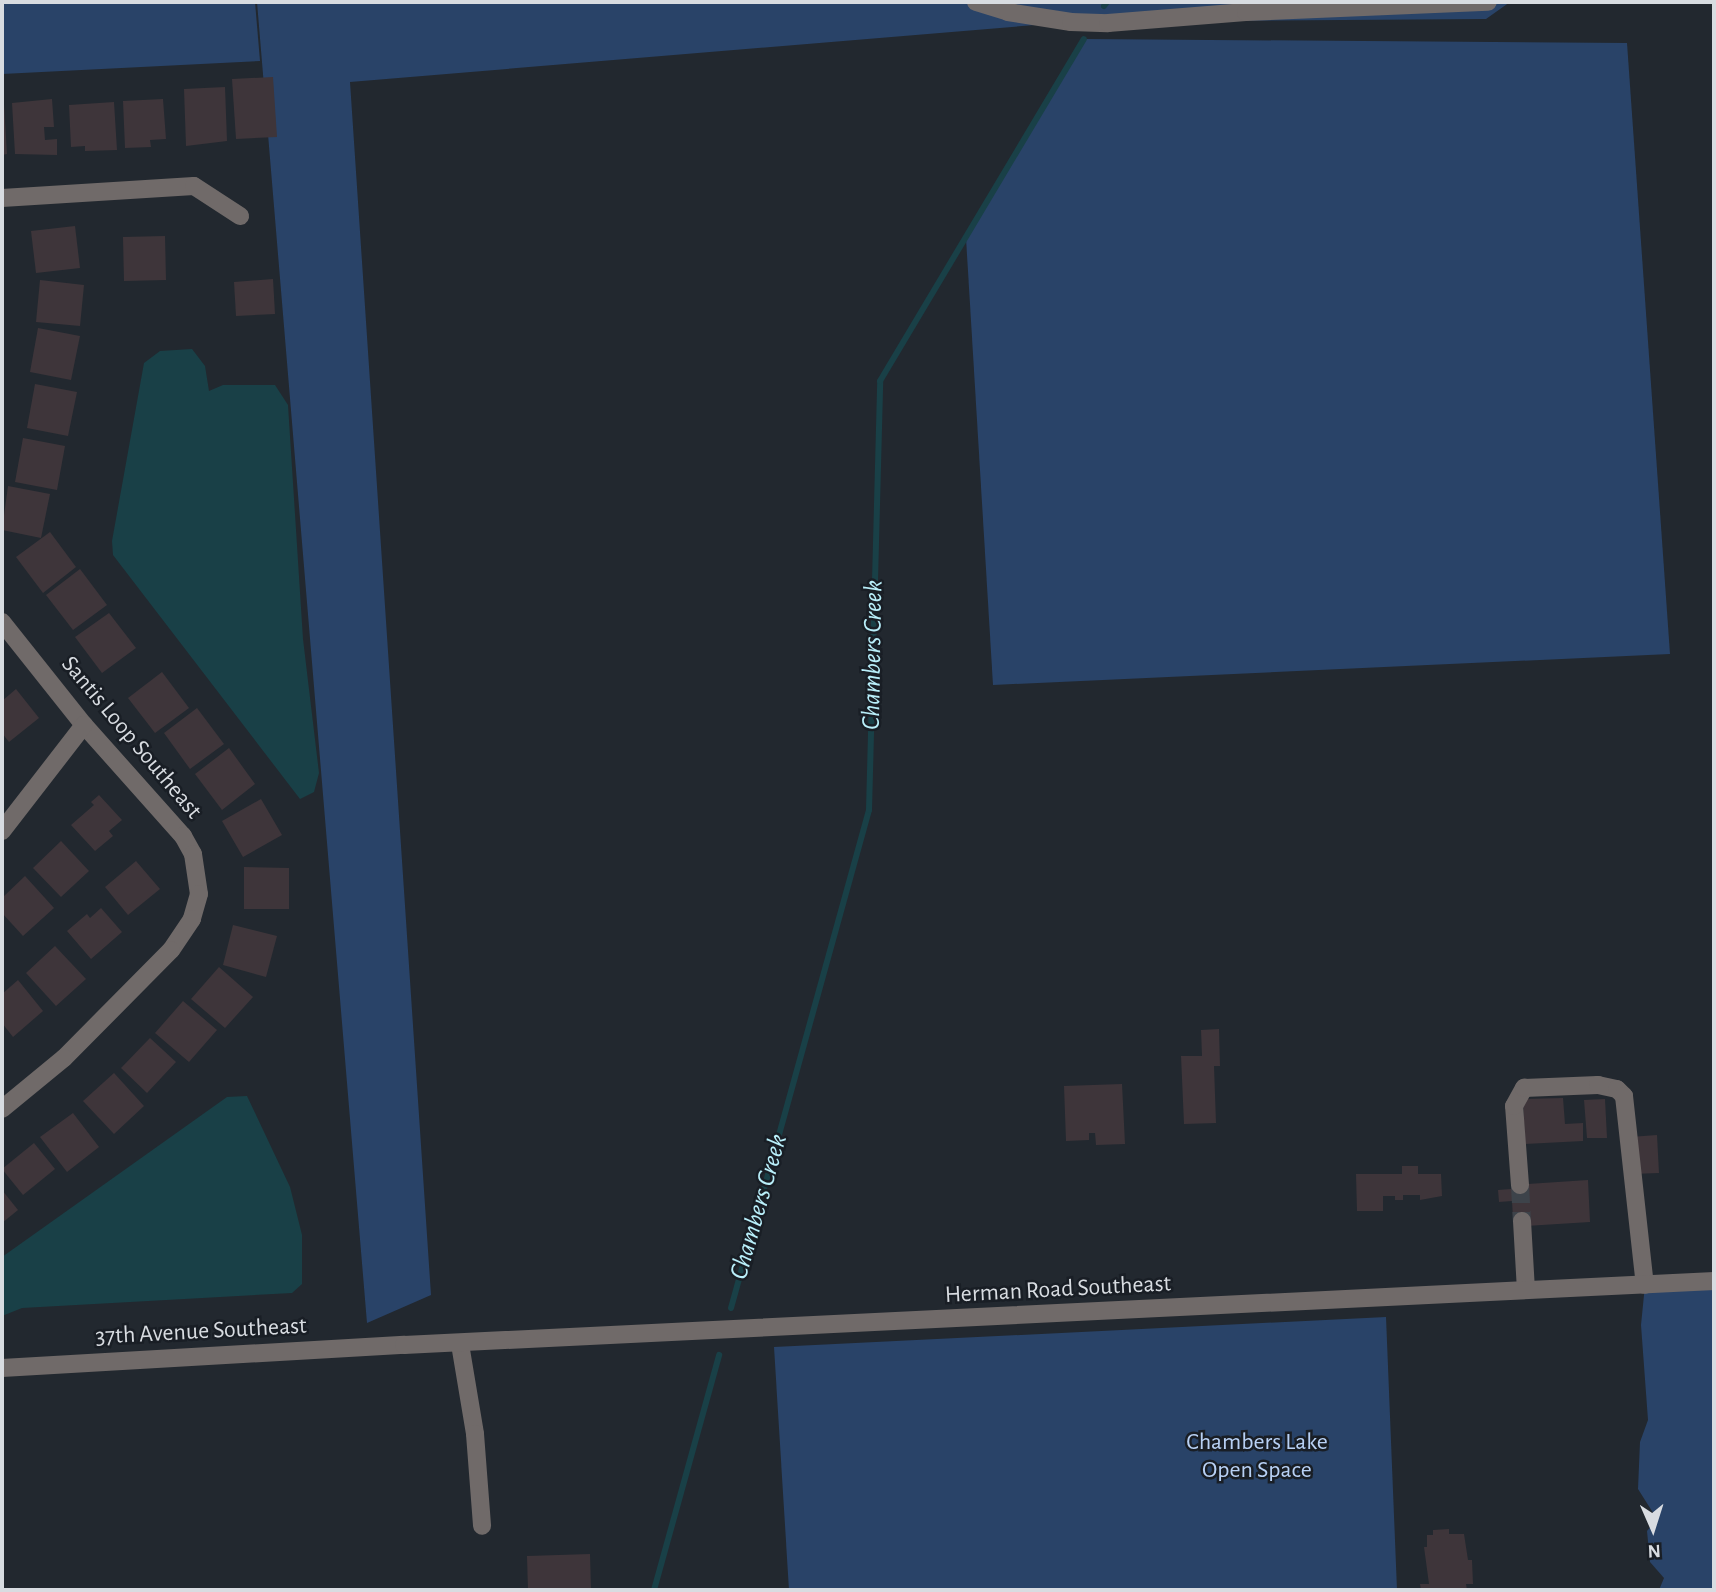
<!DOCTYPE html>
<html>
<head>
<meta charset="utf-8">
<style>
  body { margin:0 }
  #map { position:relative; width:1716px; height:1592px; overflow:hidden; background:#22282f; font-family:"Alegreya Sans",sans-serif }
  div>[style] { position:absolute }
  .green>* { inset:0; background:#294368 }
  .water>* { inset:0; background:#194047 }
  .stream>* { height:6px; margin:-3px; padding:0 3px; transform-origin:3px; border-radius:3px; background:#194047 }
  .building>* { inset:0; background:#3e353a }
  .minor-tunnel>* { height:18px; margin-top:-9px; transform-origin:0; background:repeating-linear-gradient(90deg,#3d434a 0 18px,transparent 0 27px) }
  .minor>* { height:18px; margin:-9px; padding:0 9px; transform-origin:9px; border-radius:9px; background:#706a69 }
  span { translate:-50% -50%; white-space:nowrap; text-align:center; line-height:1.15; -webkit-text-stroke:5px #191e25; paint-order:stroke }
  .street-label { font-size:24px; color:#d8dce1 }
  .park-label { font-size:24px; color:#b8d1f5 }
  .water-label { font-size:26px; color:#b9effa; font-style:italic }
  .frame { position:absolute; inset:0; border:4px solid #d8dce1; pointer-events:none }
  .north { position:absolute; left:1618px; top:1494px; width:70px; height:70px; -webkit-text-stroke:5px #191e25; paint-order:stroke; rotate:177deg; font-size:19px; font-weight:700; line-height:28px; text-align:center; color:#d8dce1 }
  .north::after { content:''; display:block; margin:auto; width:24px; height:32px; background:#d8dce1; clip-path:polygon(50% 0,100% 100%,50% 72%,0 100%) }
</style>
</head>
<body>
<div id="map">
  <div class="green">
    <i style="clip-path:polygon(2px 2px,255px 2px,260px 61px,2px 74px)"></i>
    <i style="clip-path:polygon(257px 2px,1510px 2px,1486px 19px,1071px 22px,350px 82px,431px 1295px,367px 1323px)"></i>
    <i style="clip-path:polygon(1084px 39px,1627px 43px,1670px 654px,993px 685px,966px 238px)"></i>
    <i style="clip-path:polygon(1714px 1281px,1714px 1590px,1659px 1590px,1664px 1578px,1650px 1562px,1647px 1531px,1657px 1519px,1638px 1489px,1640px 1442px,1648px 1420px,1641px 1325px,1645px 1285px)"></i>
    <i style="clip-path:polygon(1386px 1317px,1397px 1590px,789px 1590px,774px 1347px)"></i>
  </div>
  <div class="water">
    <i style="clip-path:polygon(192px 349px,205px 366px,209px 391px,223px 385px,275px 385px,288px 405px,303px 639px,319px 773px,314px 792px,300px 799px,113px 555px,112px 541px,144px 363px,160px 351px)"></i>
    <i style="clip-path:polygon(247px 1096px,290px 1187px,302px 1235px,302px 1284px,292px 1293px,22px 1308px,2px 1316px,2px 1257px,227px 1097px)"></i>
  </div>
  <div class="stream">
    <i style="left:1104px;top:6px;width:5px;rotate:-53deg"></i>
    <i style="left:731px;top:1308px;width:517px;rotate:-74.51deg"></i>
    <i style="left:869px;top:810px;width:429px;rotate:-88.5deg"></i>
    <i style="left:880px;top:381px;width:398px;rotate:-59.2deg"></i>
    <i style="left:654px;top:1590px;width:244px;rotate:-74.5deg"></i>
  </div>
  <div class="building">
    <i style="clip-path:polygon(273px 77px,277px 137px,236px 139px,232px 79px)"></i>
    <i style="clip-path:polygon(225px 87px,227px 141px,186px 146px,184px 89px)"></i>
    <i style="clip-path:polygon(52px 99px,54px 127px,44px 127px,45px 140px,57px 139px,57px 155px,15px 154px,12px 103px)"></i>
    <i style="clip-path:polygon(163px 99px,166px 139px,150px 140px,151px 147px,125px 148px,123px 101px)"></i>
    <i style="clip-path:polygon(114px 102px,117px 150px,85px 151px,85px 146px,71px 147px,69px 105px)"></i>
    <i style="clip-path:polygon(4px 104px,7px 154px,2px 155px,2px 105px)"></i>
    <i style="clip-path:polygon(75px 226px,80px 268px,36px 273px,31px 231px)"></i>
    <i style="clip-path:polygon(165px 236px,166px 280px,124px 281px,123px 237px)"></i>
    <i style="clip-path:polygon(273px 279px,275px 314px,236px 316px,234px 282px)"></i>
    <i style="clip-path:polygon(40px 280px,84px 285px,80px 326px,36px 322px)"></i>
    <i style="clip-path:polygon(38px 328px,80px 336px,71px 380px,30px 372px)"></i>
    <i style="clip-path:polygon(35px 384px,77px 392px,68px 436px,27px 428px)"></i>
    <i style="clip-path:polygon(23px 438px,65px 446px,57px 490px,15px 482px)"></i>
    <i style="clip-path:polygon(8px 486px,50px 494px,41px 538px,2px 530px)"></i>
    <i style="clip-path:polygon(50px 532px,76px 567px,43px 593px,16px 557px)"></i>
    <i style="clip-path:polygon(80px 569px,107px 605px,73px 630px,46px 595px)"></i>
    <i style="clip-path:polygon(109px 613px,136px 648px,102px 673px,75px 637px)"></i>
    <i style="clip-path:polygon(162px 672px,189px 708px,155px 733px,128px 698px)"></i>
    <i style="clip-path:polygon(16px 689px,39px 718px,9px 742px,2px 733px,2px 701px)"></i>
    <i style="clip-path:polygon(197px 708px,224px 744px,190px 769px,164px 733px)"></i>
    <i style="clip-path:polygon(229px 748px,255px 784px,222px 810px,195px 774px)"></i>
    <i style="clip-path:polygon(99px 795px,122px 820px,109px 831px,113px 836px,95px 851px,71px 825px,94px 805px,91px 802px)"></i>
    <i style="clip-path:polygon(261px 799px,282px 835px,243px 857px,222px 821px)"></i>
    <i style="clip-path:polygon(61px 841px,89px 871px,61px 897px,33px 868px)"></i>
    <i style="clip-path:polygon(136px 861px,160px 889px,128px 915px,105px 887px)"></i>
    <i style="clip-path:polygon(244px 867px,289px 868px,289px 909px,244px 909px)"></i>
    <i style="clip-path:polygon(25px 876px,54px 908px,23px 936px,2px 913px,2px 898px)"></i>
    <i style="clip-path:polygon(101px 908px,122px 932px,91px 959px,67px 931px,87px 914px,90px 918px)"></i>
    <i style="clip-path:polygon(233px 925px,277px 936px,266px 977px,223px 965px)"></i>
    <i style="clip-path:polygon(55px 946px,86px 979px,56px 1006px,26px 973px)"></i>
    <i style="clip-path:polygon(219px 967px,253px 997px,225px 1028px,191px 999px)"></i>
    <i style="clip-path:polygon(18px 980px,43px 1011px,13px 1037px,2px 1023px,2px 994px)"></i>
    <i style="clip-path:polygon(183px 1001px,217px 1030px,189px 1062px,155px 1033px)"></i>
    <i style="clip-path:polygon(1219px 1029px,1220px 1066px,1214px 1066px,1216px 1123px,1184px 1124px,1181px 1056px,1202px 1056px,1201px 1030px)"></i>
    <i style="clip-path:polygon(150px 1038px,176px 1062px,147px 1093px,121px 1068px)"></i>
    <i style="clip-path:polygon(114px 1073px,144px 1106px,114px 1134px,83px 1101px)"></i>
    <i style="clip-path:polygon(1122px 1084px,1125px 1144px,1096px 1145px,1095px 1133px,1089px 1133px,1089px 1140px,1066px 1141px,1064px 1086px)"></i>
    <i style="clip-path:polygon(1563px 1098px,1565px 1124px,1583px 1123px,1583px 1141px,1525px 1144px,1523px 1099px)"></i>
    <i style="clip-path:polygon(1605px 1099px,1607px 1138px,1587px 1138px,1584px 1100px)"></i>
    <i style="clip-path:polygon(73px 1113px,99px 1147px,67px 1172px,40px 1137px)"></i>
    <i style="clip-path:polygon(1657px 1135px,1659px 1173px,1632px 1174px,1630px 1137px)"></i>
    <i style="clip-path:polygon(34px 1143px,55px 1169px,23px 1195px,2px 1169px)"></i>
    <i style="clip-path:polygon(1402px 1166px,1418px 1166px,1418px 1174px,1441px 1174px,1442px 1196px,1420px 1200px,1420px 1195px,1403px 1195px,1403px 1200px,1395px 1200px,1395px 1196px,1383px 1196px,1383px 1211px,1357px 1211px,1356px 1174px,1402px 1174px)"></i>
    <i style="clip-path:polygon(1588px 1180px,1590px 1222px,1526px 1226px,1525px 1217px,1513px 1218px,1512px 1201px,1499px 1202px,1498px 1190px,1511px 1189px,1511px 1185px)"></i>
    <i style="clip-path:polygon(2px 1190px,18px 1210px,2px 1223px)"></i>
    <i style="clip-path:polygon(1449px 1529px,1449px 1534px,1464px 1534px,1468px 1560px,1472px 1560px,1473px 1584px,1466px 1584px,1467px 1590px,1421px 1590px,1420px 1584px,1429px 1584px,1424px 1547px,1427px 1547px,1427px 1535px,1433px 1535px,1433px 1530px)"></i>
    <i style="clip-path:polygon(590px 1554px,591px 1590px,528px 1590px,527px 1556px)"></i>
  </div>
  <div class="minor-tunnel">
    <i style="left:1520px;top:1185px;width:36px;rotate:87deg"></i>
  </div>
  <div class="minor">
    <i style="left:976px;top:2px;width:34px;rotate:17deg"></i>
    <i style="left:1008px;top:12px;width:64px;rotate:9deg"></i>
    <i style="left:1071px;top:22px;width:37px;rotate:2deg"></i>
    <i style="left:1108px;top:23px;width:138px;rotate:-4.6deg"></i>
    <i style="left:1246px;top:12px;width:242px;rotate:-2.4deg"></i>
    <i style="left:2px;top:198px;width:192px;rotate:-3.6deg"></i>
    <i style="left:194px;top:186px;width:55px;rotate:33.1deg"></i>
    <i style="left:2px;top:622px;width:132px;rotate:51.5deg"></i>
    <i style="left:84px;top:725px;width:149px;rotate:48.3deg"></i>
    <i style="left:183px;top:836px;width:21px;rotate:61deg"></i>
    <i style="left:193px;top:854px;width:40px;rotate:81.5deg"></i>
    <i style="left:199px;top:894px;width:26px;rotate:106deg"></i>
    <i style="left:192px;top:919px;width:37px;rotate:124deg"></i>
    <i style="left:171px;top:950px;width:152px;rotate:134.7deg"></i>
    <i style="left:64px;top:1058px;width:80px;rotate:140.6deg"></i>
    <i style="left:2px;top:831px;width:134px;rotate:-52.3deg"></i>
    <i style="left:1520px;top:1185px;width:79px;rotate:-94.3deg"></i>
    <i style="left:1514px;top:1106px;width:21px;rotate:-61deg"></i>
    <i style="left:1524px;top:1088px;width:74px;rotate:-2.3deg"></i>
    <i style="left:1598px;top:1085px;width:19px;rotate:12deg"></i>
    <i style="left:1617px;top:1089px;width:10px;rotate:45deg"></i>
    <i style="left:1624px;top:1096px;width:190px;rotate:83.7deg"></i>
    <i style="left:1522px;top:1221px;width:69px;rotate:86.7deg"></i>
    <i style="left:460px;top:1344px;width:91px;rotate:80.5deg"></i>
    <i style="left:475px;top:1434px;width:92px;rotate:85.6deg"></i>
    <i style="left:2px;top:1368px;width:403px;rotate:-3.3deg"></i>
    <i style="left:404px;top:1345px;width:1312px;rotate:-2.8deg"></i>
  </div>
  <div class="street-label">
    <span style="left:131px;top:738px;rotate:50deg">Santis Loop Southeast</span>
    <span style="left:1058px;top:1290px;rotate:-3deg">Herman Road Southeast</span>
    <span style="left:201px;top:1332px;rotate:-3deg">37th Avenue Southeast</span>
  </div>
  <div class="park-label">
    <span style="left:1257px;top:1457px">Chambers Lake<br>Open Space</span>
  </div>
  <div class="water-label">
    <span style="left:873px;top:655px;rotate:-89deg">Chambers Creek</span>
    <span style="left:759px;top:1207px;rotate:-74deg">Chambers Creek</span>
  </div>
  <div class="frame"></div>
  <div class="north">N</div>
</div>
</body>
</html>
